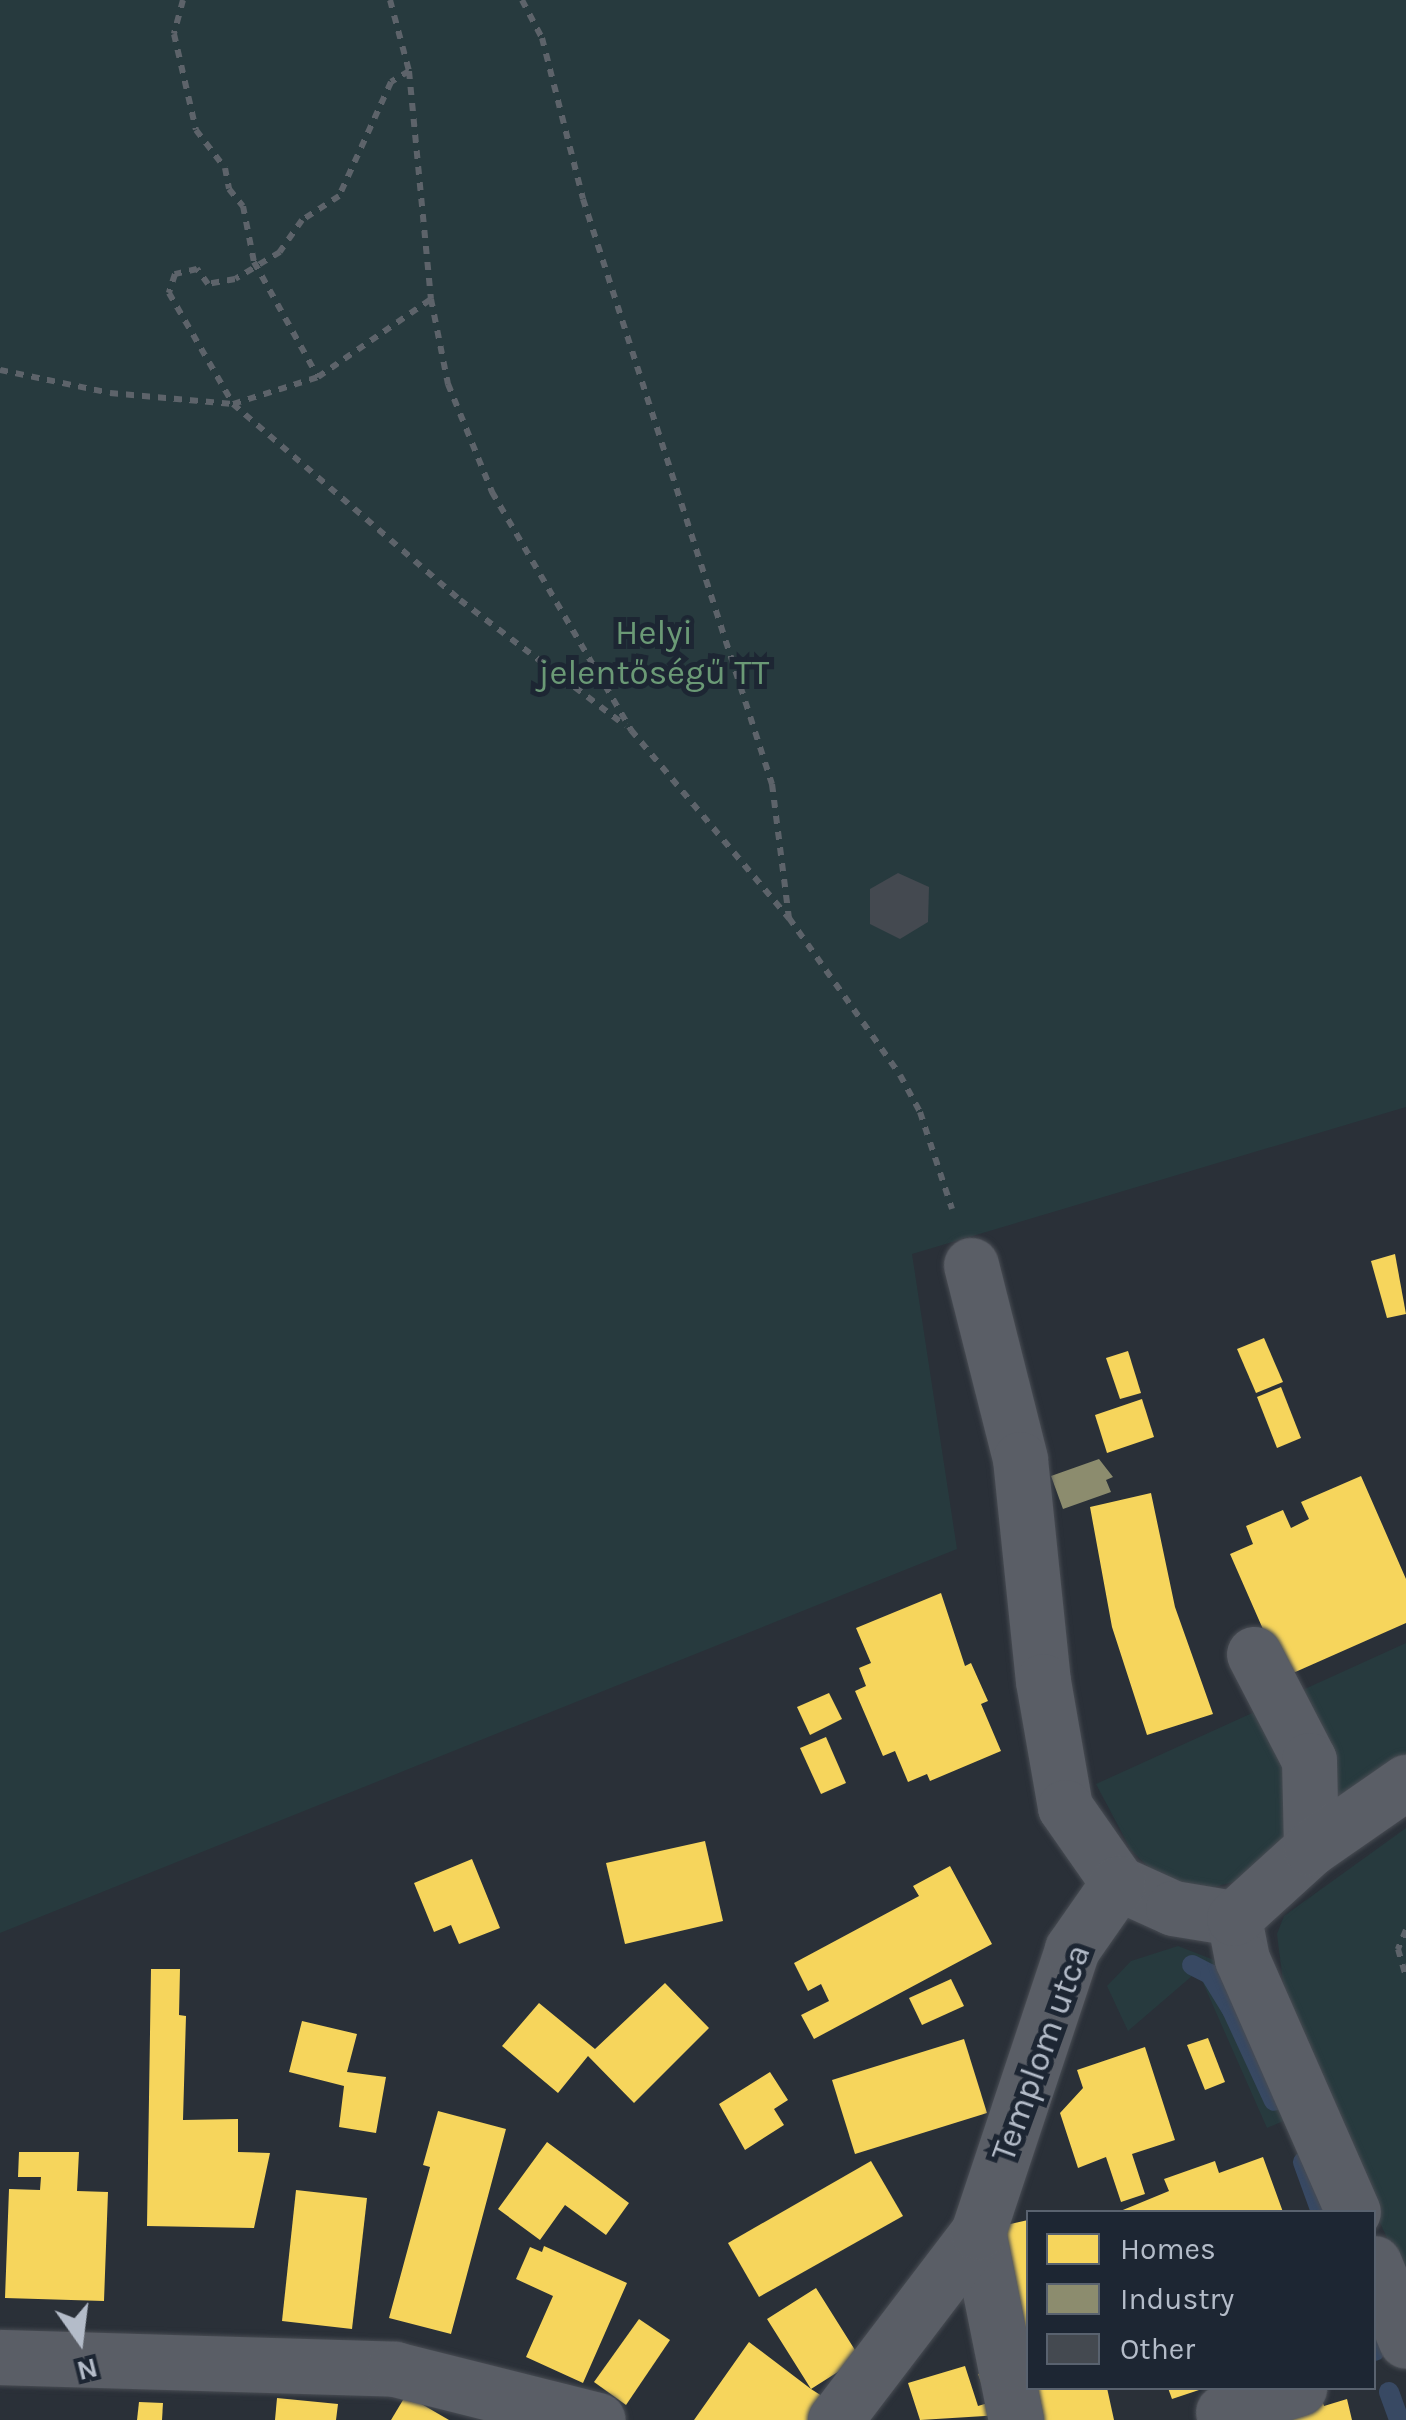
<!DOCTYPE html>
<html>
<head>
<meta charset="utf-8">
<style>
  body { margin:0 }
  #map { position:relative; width:1406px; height:2420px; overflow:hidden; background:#2a3038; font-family:Karla,sans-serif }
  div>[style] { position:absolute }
  .green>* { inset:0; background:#273a3e }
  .homes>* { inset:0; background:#f6d55c }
  .industry>* { inset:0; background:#8c8c6e }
  .stream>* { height:20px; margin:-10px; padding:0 10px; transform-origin:10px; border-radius:10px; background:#384963 }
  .building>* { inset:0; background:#444950 }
  .path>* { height:6px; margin-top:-3px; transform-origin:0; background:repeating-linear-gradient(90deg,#5d636a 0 8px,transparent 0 16px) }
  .roads { filter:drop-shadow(0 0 2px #484c53) drop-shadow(0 0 2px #484c53) }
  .minor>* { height:55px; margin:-27.5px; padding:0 27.5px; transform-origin:27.5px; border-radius:27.5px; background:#5a5e66 }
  span { translate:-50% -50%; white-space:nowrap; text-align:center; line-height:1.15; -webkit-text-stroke:10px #1d2633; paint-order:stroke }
  .park-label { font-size:35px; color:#6b9a76 }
  .street-label { font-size:35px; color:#b4bcc9 }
  .legend { position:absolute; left:1026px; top:2210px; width:350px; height:180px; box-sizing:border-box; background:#1d2633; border:2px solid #59626f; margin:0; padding:12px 18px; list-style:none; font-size:30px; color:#b4bcc9 }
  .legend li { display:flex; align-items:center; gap:20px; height:50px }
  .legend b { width:50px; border:2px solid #59626f }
  .north { position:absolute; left:30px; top:2290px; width:100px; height:100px; -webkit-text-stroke:8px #1d2633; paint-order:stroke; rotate:166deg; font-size:28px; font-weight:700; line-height:40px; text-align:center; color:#b4bcc9 }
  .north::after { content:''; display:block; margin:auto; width:35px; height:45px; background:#b4bcc9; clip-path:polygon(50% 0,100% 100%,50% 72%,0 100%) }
</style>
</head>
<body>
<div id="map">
  <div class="green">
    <i style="clip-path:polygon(0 0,1406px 0,1406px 1107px,912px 1254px,957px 1549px,0 1933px)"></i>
    <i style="clip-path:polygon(1406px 1643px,1406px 1765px,1238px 1881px,1201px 1890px,1161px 1879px,1131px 1850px,1096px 1784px)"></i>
    <i style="clip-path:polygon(1406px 1828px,1406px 2281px,1287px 2013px,1277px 1934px,1284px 1916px)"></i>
    <i style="clip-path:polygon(1178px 1946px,1214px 1960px,1295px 2116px,1267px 2128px,1200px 1976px,1192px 1976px,1128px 2031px,1107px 1986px,1131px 1961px)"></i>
  </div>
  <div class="homes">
    <i style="clip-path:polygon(1395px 1254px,1406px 1314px,1387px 1318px,1371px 1261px)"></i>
    <i style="clip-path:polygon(1264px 1338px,1283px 1382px,1256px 1393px,1237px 1349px)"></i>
    <i style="clip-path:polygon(1128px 1351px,1141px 1393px,1120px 1399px,1106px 1358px)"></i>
    <i style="clip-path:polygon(1281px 1387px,1301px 1438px,1277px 1448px,1257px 1397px)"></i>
    <i style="clip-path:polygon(1142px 1399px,1154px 1437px,1107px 1453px,1095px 1415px)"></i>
    <i style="clip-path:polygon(1361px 1476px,1406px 1579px,1406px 1623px,1284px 1677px,1230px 1554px,1253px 1544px,1246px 1526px,1283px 1510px,1291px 1528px,1309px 1519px,1301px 1502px)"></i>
    <i style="clip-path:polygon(1151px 1493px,1175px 1607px,1213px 1714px,1147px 1735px,1112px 1627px,1090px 1507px)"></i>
    <i style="clip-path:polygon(941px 1593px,965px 1666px,971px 1663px,988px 1701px,981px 1704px,1001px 1751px,930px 1781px,927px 1774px,908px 1782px,895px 1751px,883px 1756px,855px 1691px,866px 1686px,859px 1668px,871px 1663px,856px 1628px)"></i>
    <i style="clip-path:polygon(829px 1693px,842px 1719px,810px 1735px,797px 1707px)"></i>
    <i style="clip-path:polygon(826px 1737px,846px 1783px,821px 1794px,800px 1748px)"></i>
    <i style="clip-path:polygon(705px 1841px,723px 1921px,625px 1944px,606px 1863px)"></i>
    <i style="clip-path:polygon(472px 1859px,500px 1928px,459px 1944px,451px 1925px,434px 1932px,414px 1883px)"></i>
    <i style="clip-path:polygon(950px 1866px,992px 1944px,814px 2039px,801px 2015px,829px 2001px,821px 1984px,808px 1991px,794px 1963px,919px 1896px,913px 1886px)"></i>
    <i style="clip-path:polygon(151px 1969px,180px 1969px,179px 2015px,186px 2016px,183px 2120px,238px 2119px,238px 2152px,270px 2153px,254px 2228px,147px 2226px)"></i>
    <i style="clip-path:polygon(951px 1979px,964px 2006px,922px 2025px,909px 1998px)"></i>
    <i style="clip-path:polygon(665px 1983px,709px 2028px,634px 2103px,588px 2056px,558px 2093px,502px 2046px,539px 2003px,595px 2049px)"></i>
    <i style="clip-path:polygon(302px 2021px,357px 2034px,347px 2072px,386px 2077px,376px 2133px,339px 2127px,344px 2086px,289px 2072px)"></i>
    <i style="clip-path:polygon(1208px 2038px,1225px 2082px,1205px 2090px,1187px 2045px)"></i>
    <i style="clip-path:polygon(964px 2039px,987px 2113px,855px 2154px,832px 2080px)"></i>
    <i style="clip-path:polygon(1145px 2047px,1175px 2140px,1132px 2154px,1145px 2194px,1121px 2202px,1106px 2157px,1078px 2168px,1060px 2113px,1083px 2088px,1077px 2070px)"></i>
    <i style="clip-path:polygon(770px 2072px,788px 2100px,774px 2109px,784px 2125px,745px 2150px,719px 2104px)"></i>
    <i style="clip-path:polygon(438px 2111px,506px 2129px,451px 2334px,389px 2318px,430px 2167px,423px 2165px)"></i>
    <i style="clip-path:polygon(547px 2142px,629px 2203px,606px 2235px,565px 2205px,540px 2240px,498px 2209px)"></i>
    <i style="clip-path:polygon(19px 2152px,79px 2152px,77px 2191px,108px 2192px,104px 2301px,5px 2298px,9px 2189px,40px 2190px,41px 2177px,18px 2177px)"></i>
    <i style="clip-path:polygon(1263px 2157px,1283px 2212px,1118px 2212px,1169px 2191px,1164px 2179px,1215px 2161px,1219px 2173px)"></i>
    <i style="clip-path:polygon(871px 2161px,903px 2216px,759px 2297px,728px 2243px)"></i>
    <i style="clip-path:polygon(296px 2190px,367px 2198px,352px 2329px,282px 2321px)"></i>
    <i style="clip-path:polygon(1028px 2220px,1028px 2346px,1002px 2226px)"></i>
    <i style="clip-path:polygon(544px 2246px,627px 2283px,583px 2383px,526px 2357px,553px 2296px,516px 2279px,530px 2247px,542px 2252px)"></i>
    <i style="clip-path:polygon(816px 2288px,860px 2358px,811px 2389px,825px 2398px,809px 2420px,694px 2420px,749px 2342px,811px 2389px,767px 2319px)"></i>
    <i style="clip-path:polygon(639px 2319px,670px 2340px,626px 2405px,594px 2382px)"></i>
    <i style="clip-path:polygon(965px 2366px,978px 2406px,988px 2403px,978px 2374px,987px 2371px,1001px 2415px,920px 2420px,908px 2383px)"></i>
    <i style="clip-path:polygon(1035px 2388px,1107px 2388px,1114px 2420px,1042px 2420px)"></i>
    <i style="clip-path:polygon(1168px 2388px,1205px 2388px,1172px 2399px)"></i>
    <i style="clip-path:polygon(406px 2395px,449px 2420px,391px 2420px)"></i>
    <i style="clip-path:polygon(1321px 2397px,1324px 2406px,1347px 2399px,1352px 2420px,1285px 2420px)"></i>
    <i style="clip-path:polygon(277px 2398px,338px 2404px,336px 2420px,275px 2420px)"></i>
    <i style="clip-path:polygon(139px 2402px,163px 2403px,162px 2420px,137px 2420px)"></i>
  </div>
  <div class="industry">
    <i style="clip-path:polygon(1099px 1459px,1113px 1477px,1106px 1480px,1111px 1492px,1063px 1509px,1051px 1476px)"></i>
  </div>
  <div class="stream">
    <i style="left:1192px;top:1965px;width:20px;rotate:27deg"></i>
    <i style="left:1210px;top:1974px;width:42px;rotate:58.6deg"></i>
    <i style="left:1232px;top:2010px;width:100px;rotate:65.2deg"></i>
    <i style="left:1303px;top:2162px;width:53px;rotate:70.2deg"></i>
    <i style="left:1374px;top:2348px;width:3px;rotate:72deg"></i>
    <i style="left:1389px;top:2392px;width:30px;rotate:70deg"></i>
  </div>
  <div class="building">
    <i style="clip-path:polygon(898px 873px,929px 887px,928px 922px,900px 939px,870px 924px,870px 889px)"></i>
  </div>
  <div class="path">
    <i style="left:183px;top:0;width:35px;rotate:105deg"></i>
    <i style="left:174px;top:34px;width:98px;rotate:77.1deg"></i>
    <i style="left:196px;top:130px;width:48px;rotate:52.7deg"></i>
    <i style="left:225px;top:168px;width:21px;rotate:79deg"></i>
    <i style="left:229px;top:189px;width:22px;rotate:51deg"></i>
    <i style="left:243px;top:206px;width:57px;rotate:78.9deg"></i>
    <i style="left:254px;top:262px;width:132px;rotate:60.9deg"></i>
    <i style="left:390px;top:0;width:73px;rotate:75deg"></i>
    <i style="left:409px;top:71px;width:229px;rotate:84.5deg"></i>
    <i style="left:431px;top:299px;width:87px;rotate:78.7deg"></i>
    <i style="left:448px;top:384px;width:117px;rotate:67.8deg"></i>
    <i style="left:492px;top:492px;width:276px;rotate:59.7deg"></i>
    <i style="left:631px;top:730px;width:246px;rotate:50deg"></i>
    <i style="left:789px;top:918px;width:192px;rotate:54.7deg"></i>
    <i style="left:900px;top:1075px;width:42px;rotate:61.6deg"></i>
    <i style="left:920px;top:1112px;width:102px;rotate:71.7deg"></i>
    <i style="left:522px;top:0;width:43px;rotate:62.2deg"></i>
    <i style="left:542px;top:38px;width:166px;rotate:75.7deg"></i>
    <i style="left:583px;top:199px;width:615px;rotate:72.1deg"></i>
    <i style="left:772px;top:784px;width:135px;rotate:82.8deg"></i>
    <i style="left:409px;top:71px;width:21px;rotate:149deg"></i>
    <i style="left:391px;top:82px;width:125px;rotate:114.5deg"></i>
    <i style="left:339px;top:196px;width:44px;rotate:147deg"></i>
    <i style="left:302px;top:220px;width:39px;rotate:125deg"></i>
    <i style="left:280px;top:252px;width:52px;rotate:149deg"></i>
    <i style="left:235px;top:279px;width:27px;rotate:170deg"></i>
    <i style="left:208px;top:284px;width:19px;rotate:-126deg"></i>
    <i style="left:197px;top:269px;width:23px;rotate:167deg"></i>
    <i style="left:175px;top:274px;width:20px;rotate:108deg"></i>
    <i style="left:169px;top:293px;width:128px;rotate:60deg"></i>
    <i style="left:233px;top:404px;width:89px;rotate:-17.6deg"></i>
    <i style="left:318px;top:377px;width:137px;rotate:-34.6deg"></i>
    <i style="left:0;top:370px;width:112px;rotate:11.8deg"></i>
    <i style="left:110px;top:393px;width:123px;rotate:5.1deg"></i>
    <i style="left:233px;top:404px;width:300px;rotate:40.8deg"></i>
    <i style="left:460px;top:600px;width:208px;rotate:37.2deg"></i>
    <i style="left:1406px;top:1930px;width:21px;rotate:113deg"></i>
    <i style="left:1398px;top:1949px;width:29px;rotate:74deg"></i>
  </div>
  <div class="roads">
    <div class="minor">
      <i style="left:971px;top:1265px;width:200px;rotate:75.8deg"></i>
      <i style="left:1020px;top:1459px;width:223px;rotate:84.1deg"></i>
      <i style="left:1043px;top:1681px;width:128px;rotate:80.1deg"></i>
      <i style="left:1065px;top:1807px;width:93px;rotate:55.1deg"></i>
      <i style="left:1118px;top:1883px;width:60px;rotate:24.4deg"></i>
      <i style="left:1173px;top:1908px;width:62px;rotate:9.3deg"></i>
      <i style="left:1254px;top:1654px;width:119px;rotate:62.6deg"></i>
      <i style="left:1309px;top:1760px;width:88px;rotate:88.7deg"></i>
      <i style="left:1234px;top:1918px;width:42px;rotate:79deg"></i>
      <i style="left:1242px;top:1959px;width:276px;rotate:66.3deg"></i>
      <i style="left:1234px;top:1918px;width:104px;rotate:-42.3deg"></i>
      <i style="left:1311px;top:1848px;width:116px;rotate:-34.8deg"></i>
      <i style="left:978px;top:2232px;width:192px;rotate:78.6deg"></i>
      <i style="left:1374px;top:2263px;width:84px;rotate:67.7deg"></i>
      <i style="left:0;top:2357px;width:395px;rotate:1.7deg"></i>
      <i style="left:395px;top:2369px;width:209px;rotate:14.1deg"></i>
      <i style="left:1223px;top:2412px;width:80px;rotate:-17.5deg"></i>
      <i style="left:835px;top:2420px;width:236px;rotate:-52.7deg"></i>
      <i style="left:978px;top:2232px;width:298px;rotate:-71.6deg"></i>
      <i style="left:1072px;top:1949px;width:80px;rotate:-55.1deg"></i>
    </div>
  </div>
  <div class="park-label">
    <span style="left:654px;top:653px">Helyi<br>jelentőségű TT</span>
  </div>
  <div class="street-label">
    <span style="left:1041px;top:2053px;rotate:-70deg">Templom utca</span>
  </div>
  <ul class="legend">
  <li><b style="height:28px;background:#f6d55c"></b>Homes</li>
  <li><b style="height:28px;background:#8c8c6e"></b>Industry</li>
  <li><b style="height:28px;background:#444950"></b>Other</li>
  </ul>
  <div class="north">N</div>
</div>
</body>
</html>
